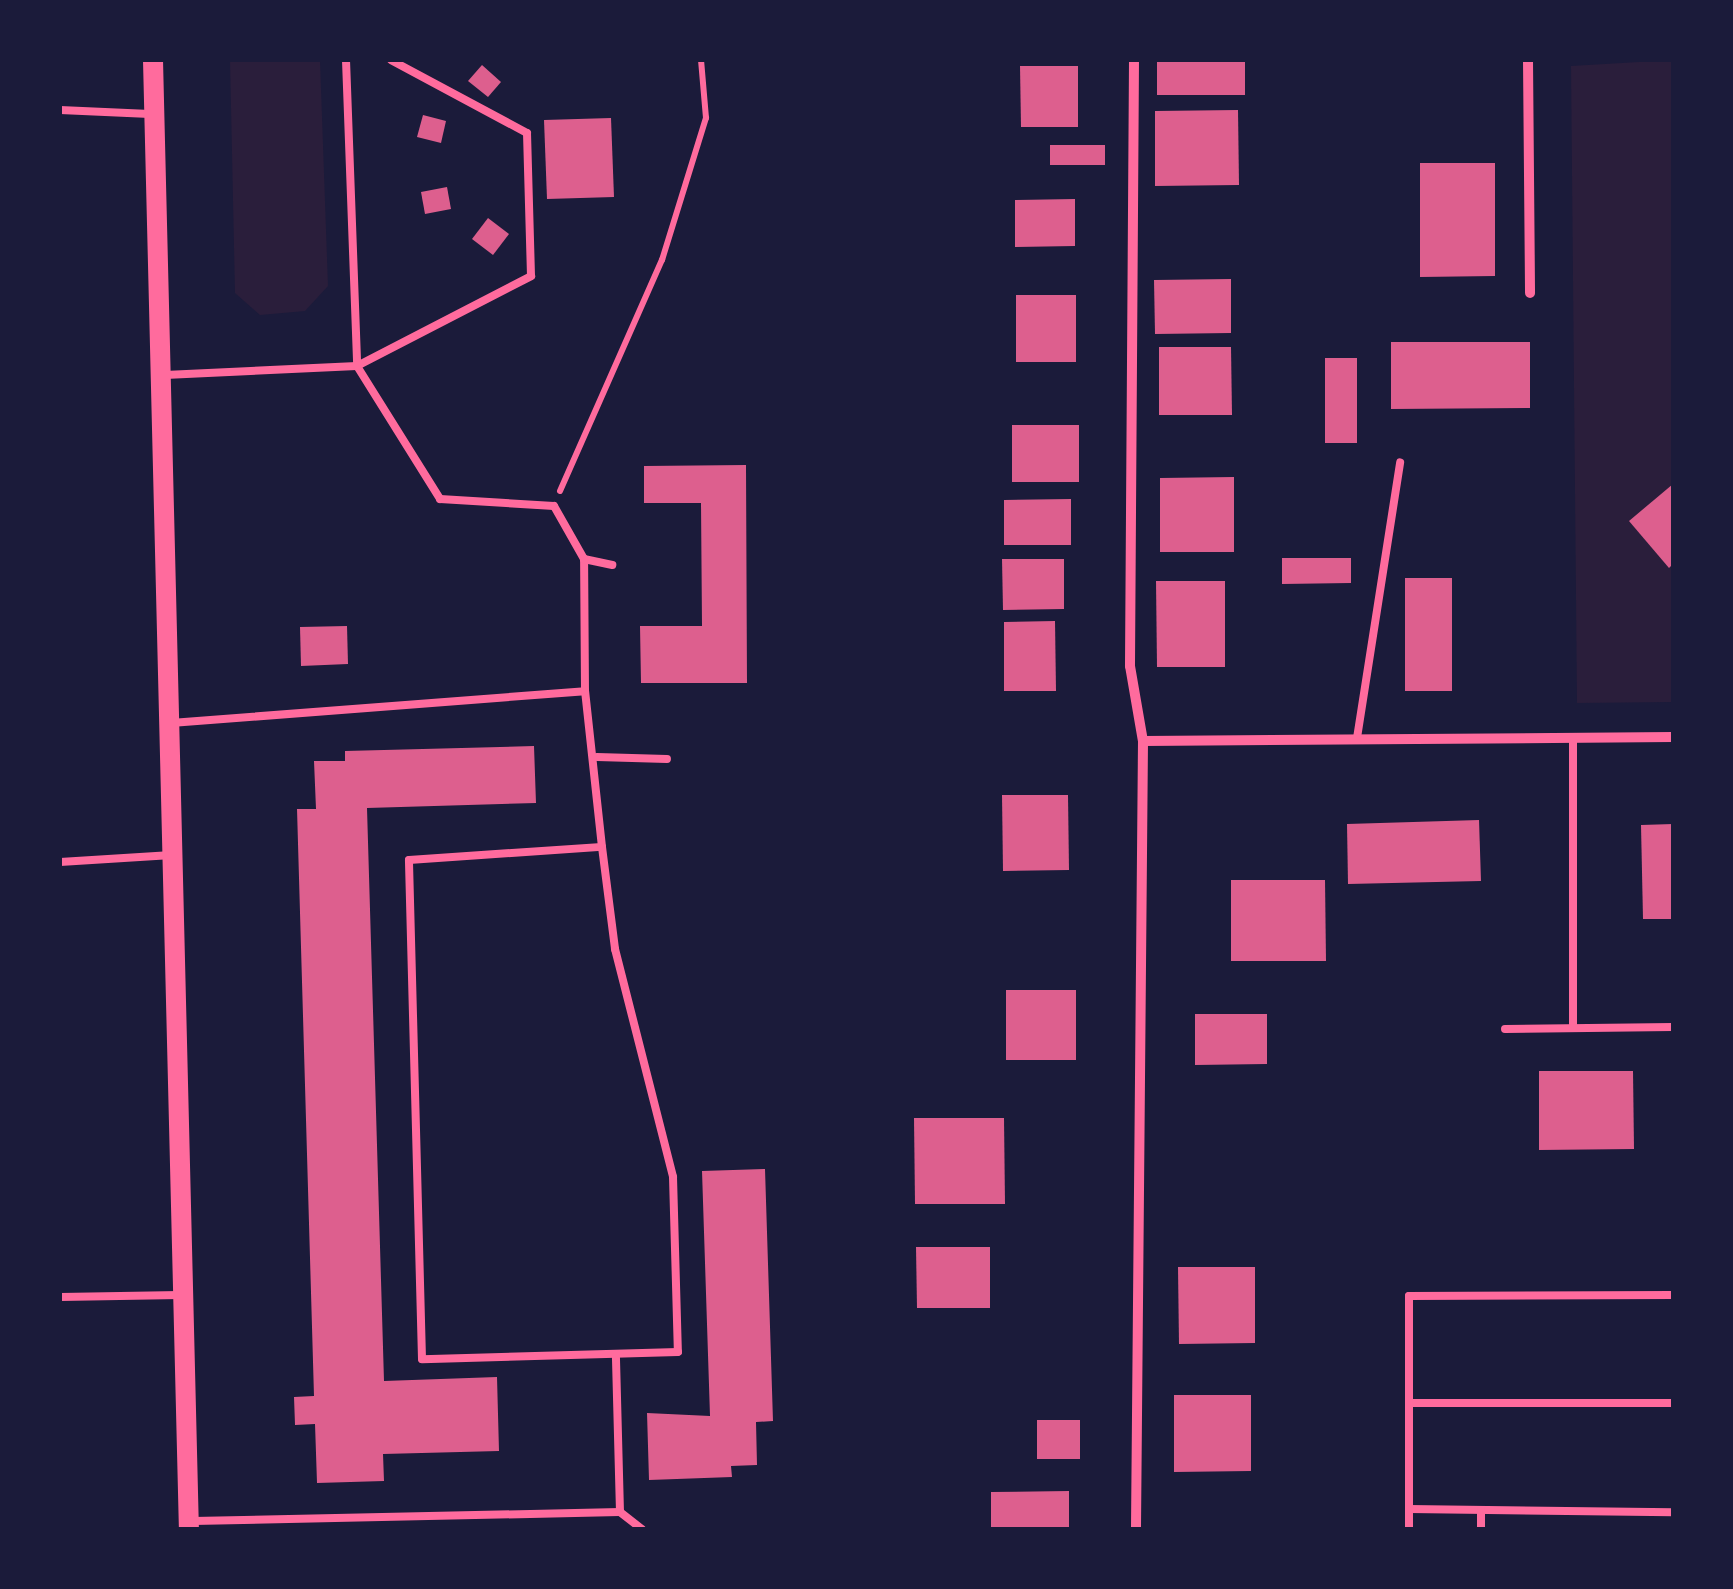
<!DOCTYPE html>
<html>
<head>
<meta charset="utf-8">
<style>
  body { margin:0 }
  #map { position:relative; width:1733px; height:1589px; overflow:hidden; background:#1b1b3a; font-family:"Roboto Condensed",sans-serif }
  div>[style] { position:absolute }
  .green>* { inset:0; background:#2a1e3b }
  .building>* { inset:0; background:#dd5f8e }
  .path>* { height:6px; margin:-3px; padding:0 3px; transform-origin:3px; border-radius:3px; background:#ff6b9d }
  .service>* { height:8px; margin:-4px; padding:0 4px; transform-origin:4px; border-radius:4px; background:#ff6b9d }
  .minor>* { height:10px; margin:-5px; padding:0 5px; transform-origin:5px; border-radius:5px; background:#ff6b9d }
  .secondary>* { height:20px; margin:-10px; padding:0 10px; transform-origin:10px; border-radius:10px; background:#ff6b9d }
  span { translate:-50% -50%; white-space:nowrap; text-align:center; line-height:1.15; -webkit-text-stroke:8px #1b1b3a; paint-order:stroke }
  .frame { position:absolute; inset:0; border:62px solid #1b1b3a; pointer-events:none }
</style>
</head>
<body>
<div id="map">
  <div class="green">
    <i style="clip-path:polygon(230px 60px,320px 60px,328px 286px,305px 311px,260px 315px,235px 293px)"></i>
    <i style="clip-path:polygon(1673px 60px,1673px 702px,1577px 703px,1571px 66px)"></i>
  </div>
  <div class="building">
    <i style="clip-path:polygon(1157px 60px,1245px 60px,1245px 95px,1157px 95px)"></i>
    <i style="clip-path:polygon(482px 65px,501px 82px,488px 97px,468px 81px)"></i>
    <i style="clip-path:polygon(1020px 66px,1078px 66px,1078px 127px,1021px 127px)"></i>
    <i style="clip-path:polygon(1238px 110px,1239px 185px,1155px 186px,1155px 111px)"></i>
    <i style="clip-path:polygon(423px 115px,446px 121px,441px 143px,417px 137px)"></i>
    <i style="clip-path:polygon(611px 118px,614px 197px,547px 199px,544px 120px)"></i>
    <i style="clip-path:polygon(1050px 145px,1105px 145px,1105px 165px,1050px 165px)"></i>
    <i style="clip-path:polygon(1420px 163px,1495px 163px,1495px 276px,1420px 277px)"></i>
    <i style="clip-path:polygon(447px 187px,451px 209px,425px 214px,421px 192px)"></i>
    <i style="clip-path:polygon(1075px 199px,1075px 246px,1015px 247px,1015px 200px)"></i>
    <i style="clip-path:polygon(488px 218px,509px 234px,493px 255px,472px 239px)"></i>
    <i style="clip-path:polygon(1231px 279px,1231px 333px,1155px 334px,1154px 280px)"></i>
    <i style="clip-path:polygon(1016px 295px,1076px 295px,1076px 362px,1016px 362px)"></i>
    <i style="clip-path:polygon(1391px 342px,1530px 342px,1530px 408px,1391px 409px)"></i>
    <i style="clip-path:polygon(1159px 347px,1231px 347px,1232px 415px,1159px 415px)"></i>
    <i style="clip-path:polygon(1325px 358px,1357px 358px,1357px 443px,1325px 443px)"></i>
    <i style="clip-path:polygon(1012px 425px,1079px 425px,1079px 482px,1012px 482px)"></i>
    <i style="clip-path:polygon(746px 465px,747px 683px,641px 683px,640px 626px,702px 626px,701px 503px,644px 503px,644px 466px)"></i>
    <i style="clip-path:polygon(1234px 477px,1234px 552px,1160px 552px,1160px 478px)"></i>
    <i style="clip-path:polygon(1673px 484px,1673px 564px,1669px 568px,1629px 521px)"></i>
    <i style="clip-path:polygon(1071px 499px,1071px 545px,1004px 545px,1004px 500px)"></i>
    <i style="clip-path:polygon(1282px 558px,1351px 558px,1351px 583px,1282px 584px)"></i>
    <i style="clip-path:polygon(1002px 559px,1064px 559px,1064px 609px,1003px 610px)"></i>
    <i style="clip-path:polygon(1405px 578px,1452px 578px,1452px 691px,1405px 691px)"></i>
    <i style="clip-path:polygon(1156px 581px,1225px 581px,1225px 667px,1157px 667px)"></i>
    <i style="clip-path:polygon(1055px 621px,1056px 691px,1004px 691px,1004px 622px)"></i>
    <i style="clip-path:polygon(347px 626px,348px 664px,301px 666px,300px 627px)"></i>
    <i style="clip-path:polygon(534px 746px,536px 803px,367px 808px,384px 1381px,497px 1377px,499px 1451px,383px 1454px,384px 1481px,317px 1483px,315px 1424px,295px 1425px,294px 1397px,314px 1396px,297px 809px,316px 809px,314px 761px,345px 761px,345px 751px)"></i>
    <i style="clip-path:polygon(1002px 795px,1068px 795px,1069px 870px,1003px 871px)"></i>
    <i style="clip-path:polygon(1479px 820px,1481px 881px,1348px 884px,1347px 824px)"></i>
    <i style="clip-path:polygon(1673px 824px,1673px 919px,1643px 919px,1641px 825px)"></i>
    <i style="clip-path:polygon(1231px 880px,1325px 880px,1326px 961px,1231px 961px)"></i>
    <i style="clip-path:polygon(1006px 990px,1076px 990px,1076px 1060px,1006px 1060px)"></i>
    <i style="clip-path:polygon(1195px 1014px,1267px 1014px,1267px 1064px,1195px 1065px)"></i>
    <i style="clip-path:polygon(1539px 1071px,1633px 1071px,1634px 1149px,1539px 1150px)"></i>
    <i style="clip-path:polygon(914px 1118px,1004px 1118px,1005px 1204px,915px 1204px)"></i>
    <i style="clip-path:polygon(765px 1169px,773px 1421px,756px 1422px,757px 1465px,731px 1466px,732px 1477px,649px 1480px,647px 1413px,710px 1416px,702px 1171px)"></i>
    <i style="clip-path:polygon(916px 1247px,990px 1247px,990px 1308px,917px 1308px)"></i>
    <i style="clip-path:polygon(1178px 1267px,1255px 1267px,1255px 1343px,1179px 1344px)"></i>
    <i style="clip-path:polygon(1174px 1395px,1251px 1395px,1251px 1471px,1174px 1472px)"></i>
    <i style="clip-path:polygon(1037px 1420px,1080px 1420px,1080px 1459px,1037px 1459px)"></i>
    <i style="clip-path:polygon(1069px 1491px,1069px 1529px,991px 1529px,991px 1492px)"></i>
  </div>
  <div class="path">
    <i style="left:560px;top:491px;width:253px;rotate:-66.2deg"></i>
    <i style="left:662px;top:260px;width:149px;rotate:-72.8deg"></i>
    <i style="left:706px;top:118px;width:58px;rotate:-94.9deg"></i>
  </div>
  <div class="service">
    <i style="left:346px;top:60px;width:306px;rotate:87.9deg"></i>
    <i style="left:357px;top:366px;width:157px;rotate:58deg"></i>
    <i style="left:440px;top:499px;width:114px;rotate:3.5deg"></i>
    <i style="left:554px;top:506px;width:61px;rotate:60.5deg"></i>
    <i style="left:60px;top:110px;width:90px;rotate:2.5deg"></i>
    <i style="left:165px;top:375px;width:192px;rotate:-2.7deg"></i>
    <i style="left:357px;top:366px;width:196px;rotate:-27.3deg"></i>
    <i style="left:531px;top:276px;width:143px;rotate:-91.6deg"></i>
    <i style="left:527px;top:133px;width:154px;rotate:-151.8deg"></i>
    <i style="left:171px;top:723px;width:415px;rotate:-4.4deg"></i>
    <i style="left:1357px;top:738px;width:279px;rotate:-81.1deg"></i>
    <i style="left:597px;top:757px;width:70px;rotate:1.6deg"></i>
    <i style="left:602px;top:847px;width:103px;rotate:82.7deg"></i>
    <i style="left:615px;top:949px;width:235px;rotate:75.7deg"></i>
    <i style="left:673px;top:1177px;width:175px;rotate:88.4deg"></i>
    <i style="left:678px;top:1352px;width:256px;rotate:178.4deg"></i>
    <i style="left:422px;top:1359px;width:499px;rotate:-91.5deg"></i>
    <i style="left:409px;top:860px;width:193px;rotate:-3.9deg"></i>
    <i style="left:602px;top:847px;width:157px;rotate:-96.2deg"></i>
    <i style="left:585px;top:691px;width:132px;rotate:-90.4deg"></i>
    <i style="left:584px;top:559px;width:29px;rotate:12deg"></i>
    <i style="left:60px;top:862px;width:112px;rotate:-3.6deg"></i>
    <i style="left:1573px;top:1028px;width:290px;rotate:-90deg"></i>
    <i style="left:1505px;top:1029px;width:168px;rotate:-0.7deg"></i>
    <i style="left:60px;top:1297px;width:120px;rotate:-1deg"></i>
    <i style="left:1409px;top:1403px;width:264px"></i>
    <i style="left:1409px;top:1509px;width:264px;rotate:0.7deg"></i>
    <i style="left:620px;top:1512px;width:28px;rotate:38deg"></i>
    <i style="left:193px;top:1521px;width:427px;rotate:-1.2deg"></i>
    <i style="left:620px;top:1512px;width:158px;rotate:-91.5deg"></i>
    <i style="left:1409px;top:1529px;width:233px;rotate:-90deg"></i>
    <i style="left:1409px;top:1296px;width:264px;rotate:-0.2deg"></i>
    <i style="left:1481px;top:1529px;width:19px;rotate:-90deg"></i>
  </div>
  <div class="minor">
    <i style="left:1134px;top:60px;width:606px;rotate:90.38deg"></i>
    <i style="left:1130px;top:666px;width:76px;rotate:80.2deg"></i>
    <i style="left:1143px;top:741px;width:788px;rotate:90.51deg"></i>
    <i style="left:1528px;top:60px;width:233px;rotate:89.5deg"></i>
    <i style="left:1143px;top:741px;width:530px;rotate:-0.43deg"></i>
  </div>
  <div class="secondary">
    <i style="left:153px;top:60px;width:1469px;rotate:88.6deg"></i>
  </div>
  <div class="frame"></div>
</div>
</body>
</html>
